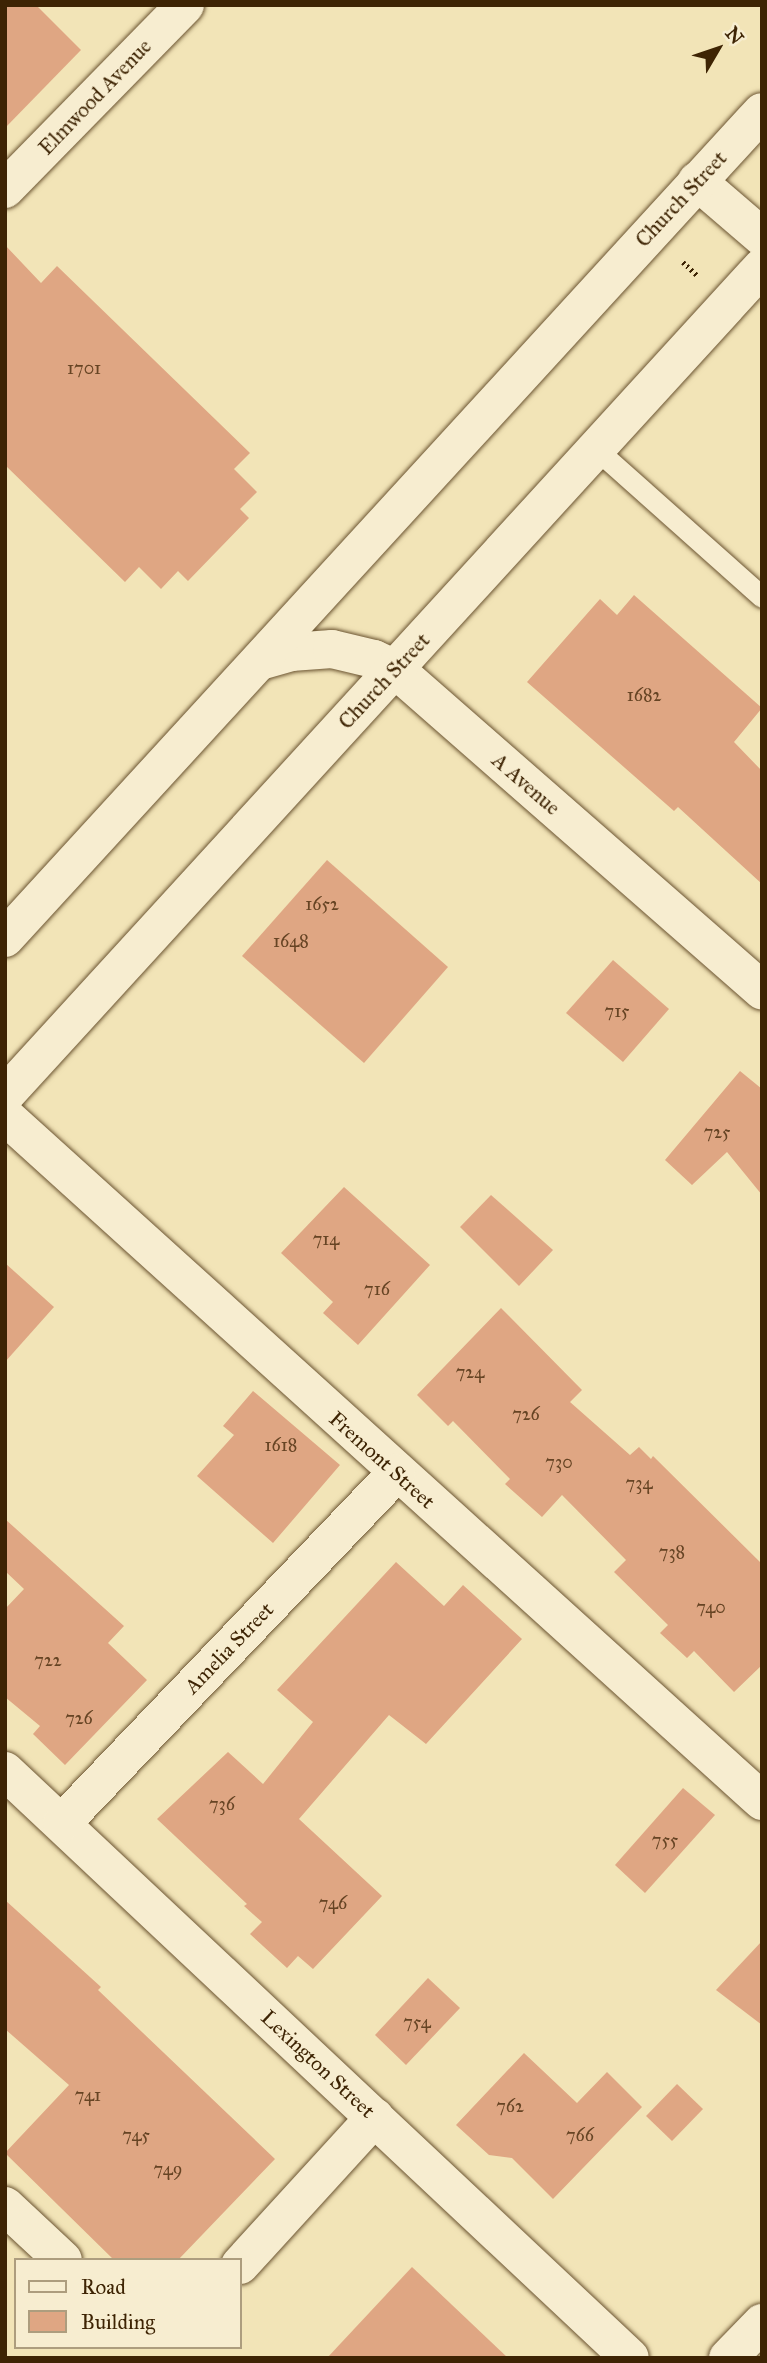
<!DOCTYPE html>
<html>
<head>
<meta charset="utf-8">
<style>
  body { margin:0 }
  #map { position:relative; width:767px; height:2363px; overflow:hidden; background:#f2e4b7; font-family:"IM FELL Great Primer",serif }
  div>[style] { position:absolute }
  .building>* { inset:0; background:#dfa683 }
  .path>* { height:4.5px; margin-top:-2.25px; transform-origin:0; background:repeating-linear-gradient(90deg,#3e2404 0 2px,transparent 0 5.5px) }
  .roads { filter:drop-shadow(0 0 2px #6b5431) drop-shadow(0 0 2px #6b5431) }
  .service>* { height:21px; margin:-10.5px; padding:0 10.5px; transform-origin:10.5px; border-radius:10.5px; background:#f7edd0 }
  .minor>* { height:38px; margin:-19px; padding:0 19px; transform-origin:19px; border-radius:19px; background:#f7edd0 }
  .secondary>* { height:38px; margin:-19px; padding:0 19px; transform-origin:19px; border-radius:19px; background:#f7edd0 }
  span { translate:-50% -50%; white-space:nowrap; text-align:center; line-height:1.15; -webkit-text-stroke:5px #f7edd0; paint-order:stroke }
  .number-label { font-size:18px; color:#664424 }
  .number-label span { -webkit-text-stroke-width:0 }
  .street-label { font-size:21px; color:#3e2404 }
  .frame { position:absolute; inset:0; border:7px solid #3e2404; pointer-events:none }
  .legend { position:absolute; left:14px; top:2258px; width:228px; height:91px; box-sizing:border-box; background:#f7edd0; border:2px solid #ad9d7e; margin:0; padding:9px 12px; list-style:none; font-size:21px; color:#3e2404 }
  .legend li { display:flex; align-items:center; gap:14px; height:35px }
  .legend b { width:35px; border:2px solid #ad9d7e }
  .north { position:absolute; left:683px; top:14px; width:70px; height:70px; -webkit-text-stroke:5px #f7edd0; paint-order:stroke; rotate:51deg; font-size:19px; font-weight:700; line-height:28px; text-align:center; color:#3e2404 }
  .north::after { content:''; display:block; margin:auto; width:24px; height:32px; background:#3e2404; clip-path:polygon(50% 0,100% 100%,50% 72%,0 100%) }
</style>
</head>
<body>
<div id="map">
  <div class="building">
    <i style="clip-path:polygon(5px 5px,36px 5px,81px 50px,5px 128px)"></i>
    <i style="clip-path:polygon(5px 245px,41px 283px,57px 266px,250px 453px,234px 469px,257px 492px,240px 509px,249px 518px,188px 581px,178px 571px,161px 589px,139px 567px,125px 582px,5px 465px)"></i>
    <i style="clip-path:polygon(634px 595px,762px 708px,734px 742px,762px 771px,762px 884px,678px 807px,674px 811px,527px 682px,600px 599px,617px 615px)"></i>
    <i style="clip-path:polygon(327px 860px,448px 967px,364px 1063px,242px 956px)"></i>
    <i style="clip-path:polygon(613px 960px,669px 1009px,623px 1062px,566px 1013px)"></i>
    <i style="clip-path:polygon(740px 1071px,762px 1089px,762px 1195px,727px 1152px,692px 1185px,665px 1160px)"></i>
    <i style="clip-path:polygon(344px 1187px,430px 1265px,358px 1345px,323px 1313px,333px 1302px,281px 1253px)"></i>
    <i style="clip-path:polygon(491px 1195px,553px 1250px,519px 1286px,460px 1227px)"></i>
    <i style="clip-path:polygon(5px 1263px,54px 1307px,5px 1362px)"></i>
    <i style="clip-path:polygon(501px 1308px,582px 1390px,570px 1402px,630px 1455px,639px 1447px,651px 1459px,653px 1456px,762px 1564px,762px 1665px,734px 1692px,694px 1651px,687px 1658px,660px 1633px,668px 1625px,614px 1572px,626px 1560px,562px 1495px,542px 1517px,505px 1484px,510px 1479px,453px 1421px,448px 1426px,417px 1395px)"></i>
    <i style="clip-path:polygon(253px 1391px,340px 1465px,273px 1543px,197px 1476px,234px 1435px,223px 1426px)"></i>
    <i style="clip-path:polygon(5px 1519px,124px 1626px,108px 1643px,147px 1680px,65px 1765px,33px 1734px,40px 1726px,5px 1697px,5px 1609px,24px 1589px,5px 1571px)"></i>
    <i style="clip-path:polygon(396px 1562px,444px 1606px,463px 1585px,522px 1639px,426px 1744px,389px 1715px,299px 1819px,382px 1896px,313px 1969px,298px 1956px,287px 1968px,250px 1934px,262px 1922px,244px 1906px,247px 1904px,157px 1819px,228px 1752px,263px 1784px,313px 1722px,277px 1690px)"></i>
    <i style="clip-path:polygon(683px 1788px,715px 1815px,645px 1893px,615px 1865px)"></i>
    <i style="clip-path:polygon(5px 1900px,101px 1987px,98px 1990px,275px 2159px,178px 2260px,114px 2260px,5px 2153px,69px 2085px,5px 2029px)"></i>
    <i style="clip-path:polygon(762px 1941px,762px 2025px,716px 1990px)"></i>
    <i style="clip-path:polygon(428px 1978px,460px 2008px,406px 2065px,375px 2035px)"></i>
    <i style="clip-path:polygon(524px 2053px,577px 2103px,607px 2072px,642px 2107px,553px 2199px,512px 2158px,489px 2155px,456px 2125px)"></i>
    <i style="clip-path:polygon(677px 2084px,703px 2109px,672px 2141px,646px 2116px)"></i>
    <i style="clip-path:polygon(412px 2267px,508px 2358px,327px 2358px)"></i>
  </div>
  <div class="path">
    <i style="left:683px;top:262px;width:19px;rotate:43deg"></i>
  </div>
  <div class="roads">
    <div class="service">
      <i style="left:596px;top:449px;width:222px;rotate:41.7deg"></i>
    </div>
    <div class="minor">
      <i style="left:697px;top:181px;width:86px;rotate:40.7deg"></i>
      <i style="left:5px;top:189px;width:257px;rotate:-45.6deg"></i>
      <i style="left:260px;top:661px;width:32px;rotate:-16deg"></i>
      <i style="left:291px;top:652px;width:41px;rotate:-4.2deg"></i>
      <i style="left:332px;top:649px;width:43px;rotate:13.4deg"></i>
      <i style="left:374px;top:659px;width:23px;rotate:25deg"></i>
      <i style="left:395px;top:669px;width:488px;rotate:41.2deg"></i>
      <i style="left:5px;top:1116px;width:1021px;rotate:42.14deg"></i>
      <i style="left:5px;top:1771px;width:857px;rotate:43.2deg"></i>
      <i style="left:62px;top:1823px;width:484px;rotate:-46.3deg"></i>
      <i style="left:5px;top:2206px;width:79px;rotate:43deg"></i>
      <i style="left:240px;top:2265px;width:200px;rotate:-47.6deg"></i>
      <i style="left:728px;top:2358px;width:49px;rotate:-45.8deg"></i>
    </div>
    <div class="secondary">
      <i style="left:5px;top:938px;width:1120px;rotate:-47.5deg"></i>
      <i style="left:5px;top:1095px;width:1122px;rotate:-47.56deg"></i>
    </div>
  </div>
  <div class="number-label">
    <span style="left:84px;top:368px">1701</span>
    <span style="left:644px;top:695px">1682</span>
    <span style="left:322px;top:904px">1652</span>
    <span style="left:291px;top:941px">1648</span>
    <span style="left:617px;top:1011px">715</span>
    <span style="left:717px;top:1132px">725</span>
    <span style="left:326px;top:1239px">714</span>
    <span style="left:377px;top:1289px">716</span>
    <span style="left:470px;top:1372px">724</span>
    <span style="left:526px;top:1414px">726</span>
    <span style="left:281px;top:1445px">1618</span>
    <span style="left:559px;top:1462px">730</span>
    <span style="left:639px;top:1483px">734</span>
    <span style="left:672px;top:1552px">738</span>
    <span style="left:711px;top:1607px">740</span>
    <span style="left:48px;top:1660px">722</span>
    <span style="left:79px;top:1718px">726</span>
    <span style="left:222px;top:1804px">736</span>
    <span style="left:665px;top:1840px">755</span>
    <span style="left:333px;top:1903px">746</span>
    <span style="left:417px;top:2022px">754</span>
    <span style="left:88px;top:2095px">741</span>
    <span style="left:510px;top:2106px">762</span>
    <span style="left:136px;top:2135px">745</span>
    <span style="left:580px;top:2135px">766</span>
    <span style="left:168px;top:2169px">749</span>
  </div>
  <div class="street-label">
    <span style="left:95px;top:97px;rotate:-46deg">Elmwood Avenue</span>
    <span style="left:681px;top:199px;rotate:-47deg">Church Street</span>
    <span style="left:384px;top:681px;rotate:-47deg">Church Street</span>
    <span style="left:526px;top:784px;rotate:41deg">A Avenue</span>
    <span style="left:382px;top:1460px;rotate:42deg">Fremont Street</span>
    <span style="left:229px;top:1648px;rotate:-46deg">Amelia Street</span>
    <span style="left:318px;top:2064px;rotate:43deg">Lexington Street</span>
  </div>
  <div class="frame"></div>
  <ul class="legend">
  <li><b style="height:9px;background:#f7edd0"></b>Road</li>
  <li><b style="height:19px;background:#dfa683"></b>Building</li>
  </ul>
  <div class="north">N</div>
</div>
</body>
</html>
